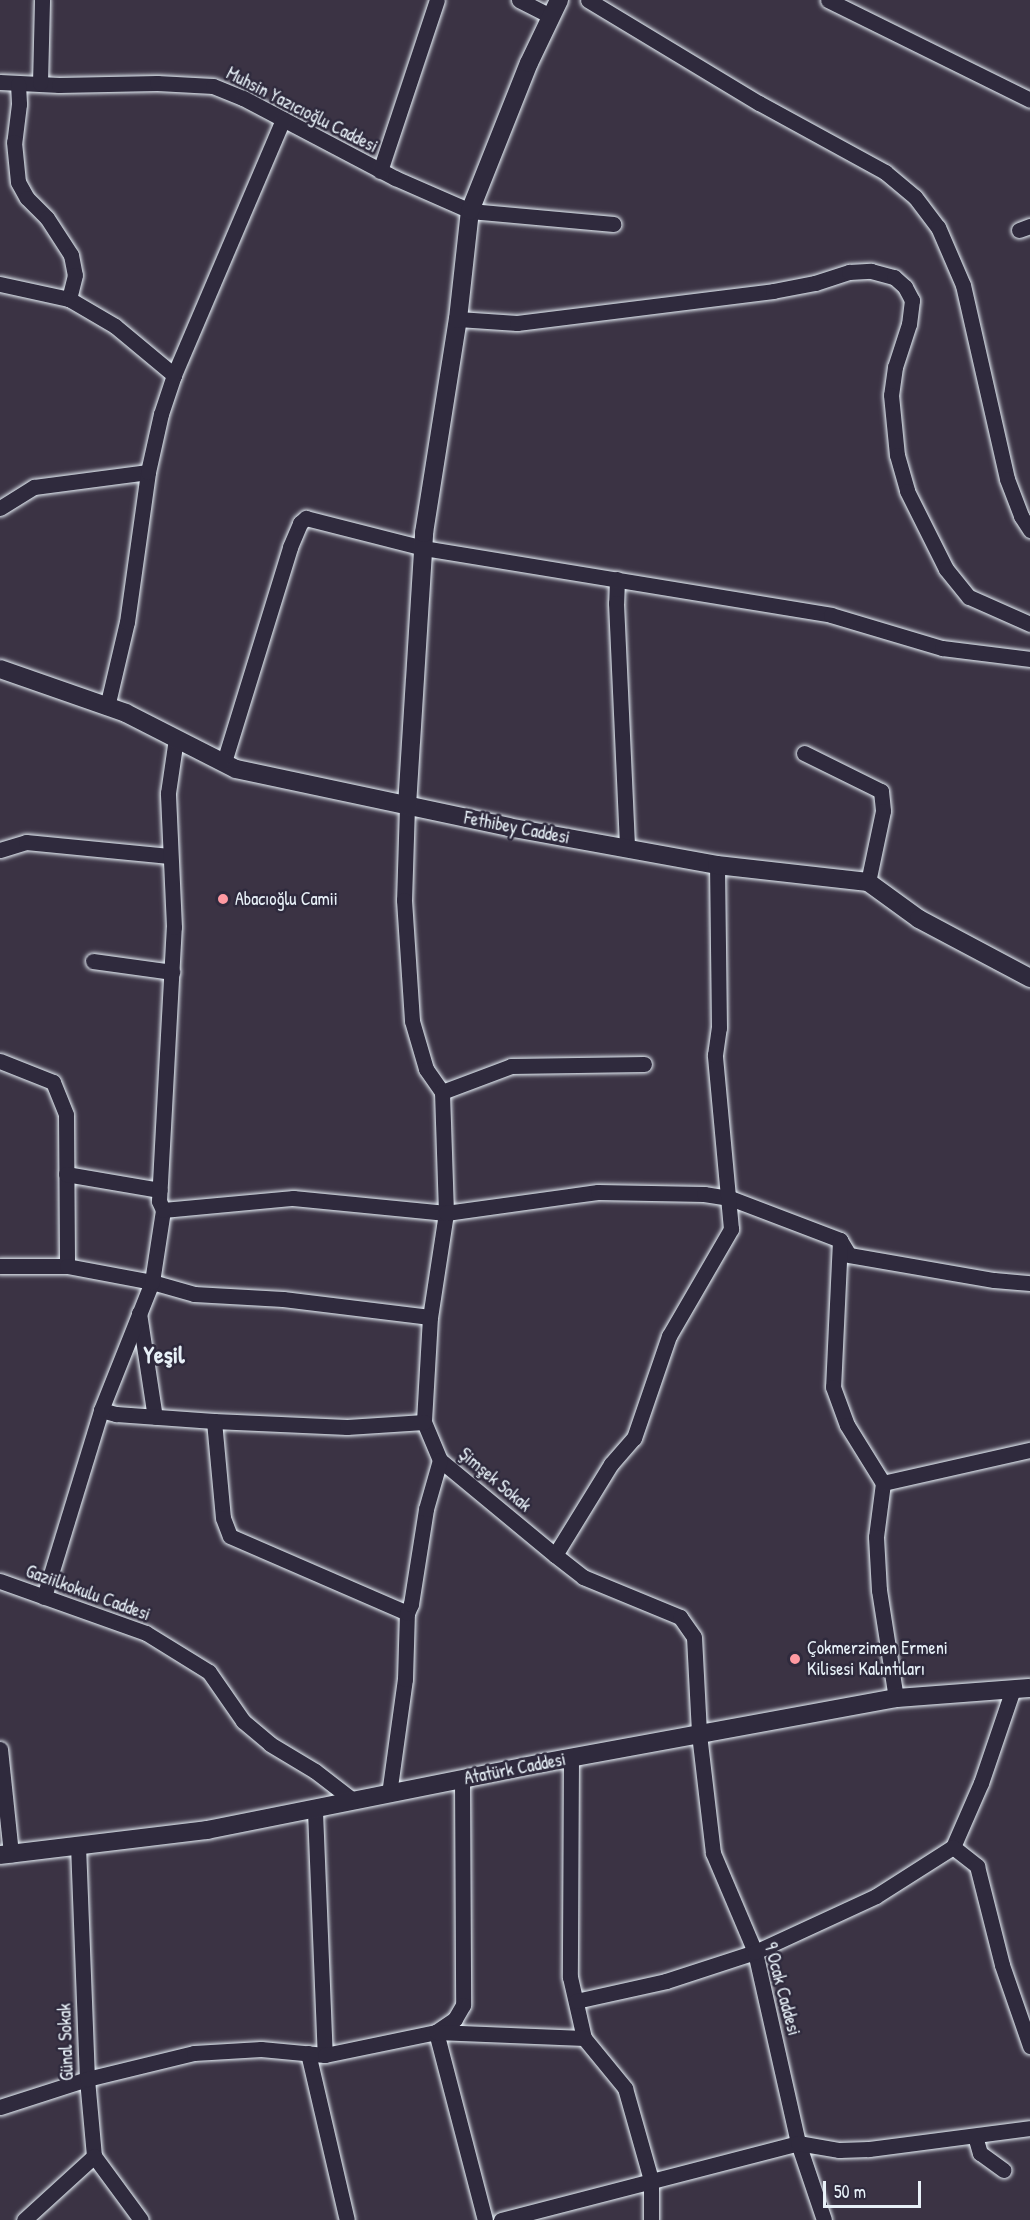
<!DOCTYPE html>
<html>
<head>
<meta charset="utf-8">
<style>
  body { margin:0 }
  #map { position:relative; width:1030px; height:2220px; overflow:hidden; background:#3b3344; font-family:"Patrick Hand",sans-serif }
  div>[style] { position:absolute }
  .roads { filter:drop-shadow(0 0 2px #e8f1f8) drop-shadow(0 0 2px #e8f1f8) }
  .minor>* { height:15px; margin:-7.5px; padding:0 7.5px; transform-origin:7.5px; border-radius:7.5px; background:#2f2a3d }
  .tertiary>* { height:18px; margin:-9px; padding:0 9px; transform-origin:9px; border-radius:9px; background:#2f2a3d }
  .dots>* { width:16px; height:16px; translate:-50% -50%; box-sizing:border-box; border:3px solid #2f2a3d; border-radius:50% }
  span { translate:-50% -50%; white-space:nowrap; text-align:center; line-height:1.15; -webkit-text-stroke:5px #2f2a3d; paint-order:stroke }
  .street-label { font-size:18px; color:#e8f1f8 }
  .poi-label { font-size:18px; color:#e8f1f8 }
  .left { translate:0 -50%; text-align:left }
  .district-label { font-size:24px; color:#e8f1f8; font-weight:700 }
  .scale { position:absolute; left:823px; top:2181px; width:98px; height:27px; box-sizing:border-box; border:3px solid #e8f1f8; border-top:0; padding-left:8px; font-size:18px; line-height:21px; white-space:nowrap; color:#e8f1f8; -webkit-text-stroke:4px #2f2a3d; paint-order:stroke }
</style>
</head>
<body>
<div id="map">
  <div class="roads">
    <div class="minor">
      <i style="left:519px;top:0;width:36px;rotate:27deg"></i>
      <i style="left:588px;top:0;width:200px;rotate:31.1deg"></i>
      <i style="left:759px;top:103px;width:144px;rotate:28.7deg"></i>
      <i style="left:885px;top:172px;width:39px;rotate:40deg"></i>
      <i style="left:915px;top:197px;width:38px;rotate:53deg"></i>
      <i style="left:938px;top:227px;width:63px;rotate:66.7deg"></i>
      <i style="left:963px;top:285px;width:199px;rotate:77.2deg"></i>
      <i style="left:1007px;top:479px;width:40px;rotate:69deg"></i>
      <i style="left:1021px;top:516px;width:17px;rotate:57deg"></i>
      <i style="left:828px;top:0;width:225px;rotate:26.3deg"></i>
      <i style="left:0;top:82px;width:59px;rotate:2.9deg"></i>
      <i style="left:59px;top:85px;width:98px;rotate:-1.2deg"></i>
      <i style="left:157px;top:83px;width:56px;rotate:3.1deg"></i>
      <i style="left:213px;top:86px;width:32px;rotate:22deg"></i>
      <i style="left:243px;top:98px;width:172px;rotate:27.8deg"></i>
      <i style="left:395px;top:178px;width:82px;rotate:23.7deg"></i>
      <i style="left:470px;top:211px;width:144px;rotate:5.2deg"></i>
      <i style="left:40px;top:83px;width:83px;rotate:-88.6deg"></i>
      <i style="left:18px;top:84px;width:20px;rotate:87deg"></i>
      <i style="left:19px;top:104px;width:38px;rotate:97deg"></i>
      <i style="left:14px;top:142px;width:40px;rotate:84.3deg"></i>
      <i style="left:18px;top:182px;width:18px;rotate:61deg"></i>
      <i style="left:27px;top:198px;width:28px;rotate:45deg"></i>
      <i style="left:47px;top:218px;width:44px;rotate:57deg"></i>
      <i style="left:71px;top:255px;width:20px;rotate:79deg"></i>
      <i style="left:75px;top:275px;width:25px;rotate:104deg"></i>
      <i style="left:380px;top:171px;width:180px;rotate:-71.6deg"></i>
      <i style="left:1019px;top:230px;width:12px;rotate:-20deg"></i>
      <i style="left:0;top:284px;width:71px;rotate:12.3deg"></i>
      <i style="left:69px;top:299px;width:53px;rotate:30.4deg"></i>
      <i style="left:115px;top:326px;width:77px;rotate:39.7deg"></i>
      <i style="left:458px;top:319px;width:59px;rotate:3.9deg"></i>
      <i style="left:517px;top:323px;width:258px;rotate:-7.1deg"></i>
      <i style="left:773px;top:291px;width:43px;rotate:-10.8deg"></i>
      <i style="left:815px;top:283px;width:36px;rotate:-18deg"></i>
      <i style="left:849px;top:272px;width:22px;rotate:-3deg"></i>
      <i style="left:871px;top:271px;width:24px;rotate:15deg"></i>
      <i style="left:894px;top:277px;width:15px;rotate:42deg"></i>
      <i style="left:905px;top:287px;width:15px;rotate:62deg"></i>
      <i style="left:912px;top:300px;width:24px;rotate:97deg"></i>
      <i style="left:909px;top:324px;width:45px;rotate:108deg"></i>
      <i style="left:895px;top:367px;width:28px;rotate:98deg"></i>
      <i style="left:891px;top:395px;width:60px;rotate:84.3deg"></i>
      <i style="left:897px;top:455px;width:37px;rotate:74deg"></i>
      <i style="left:907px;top:491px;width:87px;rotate:63.4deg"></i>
      <i style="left:946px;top:569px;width:36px;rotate:51deg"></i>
      <i style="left:969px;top:597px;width:67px;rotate:23.9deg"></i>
      <i style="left:0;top:508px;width:40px;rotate:-32deg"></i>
      <i style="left:34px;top:487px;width:115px;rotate:-7.5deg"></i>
      <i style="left:617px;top:579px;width:24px;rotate:92deg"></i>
      <i style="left:616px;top:603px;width:246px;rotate:87.4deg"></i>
      <i style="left:107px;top:707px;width:87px;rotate:-76.8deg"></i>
      <i style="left:127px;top:622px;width:151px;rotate:-82deg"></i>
      <i style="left:148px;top:472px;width:59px;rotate:-77.4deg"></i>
      <i style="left:161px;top:414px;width:41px;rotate:-71.6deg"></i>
      <i style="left:174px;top:375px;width:278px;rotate:-66.9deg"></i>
      <i style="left:804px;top:753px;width:86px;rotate:26.3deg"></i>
      <i style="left:881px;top:791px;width:20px;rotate:84deg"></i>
      <i style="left:883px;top:811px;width:73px;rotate:101.9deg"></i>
      <i style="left:224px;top:762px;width:225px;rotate:-72.9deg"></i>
      <i style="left:290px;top:547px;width:26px;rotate:-67deg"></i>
      <i style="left:300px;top:523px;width:8px;rotate:-40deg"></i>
      <i style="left:306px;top:518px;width:122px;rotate:14.3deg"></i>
      <i style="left:424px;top:548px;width:412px;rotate:9.3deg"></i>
      <i style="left:831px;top:615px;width:116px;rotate:16.6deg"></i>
      <i style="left:942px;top:648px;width:89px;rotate:7.1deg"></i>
      <i style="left:407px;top:806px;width:94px;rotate:91.8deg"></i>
      <i style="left:404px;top:900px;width:121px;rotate:86.2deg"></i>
      <i style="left:412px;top:1021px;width:50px;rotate:73.7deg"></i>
      <i style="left:426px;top:1069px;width:28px;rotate:55deg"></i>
      <i style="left:442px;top:1092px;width:74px;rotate:-20.6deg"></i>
      <i style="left:511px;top:1066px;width:133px;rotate:-0.9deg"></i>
      <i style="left:0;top:850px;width:27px;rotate:-17deg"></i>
      <i style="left:26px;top:842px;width:144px;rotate:5.6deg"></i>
      <i style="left:93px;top:961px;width:80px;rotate:7.9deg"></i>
      <i style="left:0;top:1061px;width:57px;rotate:21.6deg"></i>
      <i style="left:53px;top:1082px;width:35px;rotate:68deg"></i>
      <i style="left:66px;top:1115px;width:151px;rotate:89.6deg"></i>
      <i style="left:442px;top:1092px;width:121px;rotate:88.1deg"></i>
      <i style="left:446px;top:1213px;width:105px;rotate:98.7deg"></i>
      <i style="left:430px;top:1317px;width:105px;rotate:93.3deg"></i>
      <i style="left:424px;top:1422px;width:41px;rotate:67.2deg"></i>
      <i style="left:440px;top:1460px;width:149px;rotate:39.6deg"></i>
      <i style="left:555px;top:1555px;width:36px;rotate:38deg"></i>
      <i style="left:583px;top:1577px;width:105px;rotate:22.4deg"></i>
      <i style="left:680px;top:1617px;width:24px;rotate:55deg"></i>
      <i style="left:694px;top:1637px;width:97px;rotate:87deg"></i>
      <i style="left:699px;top:1734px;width:120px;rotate:83.3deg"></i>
      <i style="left:713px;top:1853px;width:108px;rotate:67deg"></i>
      <i style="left:755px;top:1952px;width:196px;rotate:77.3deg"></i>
      <i style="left:798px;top:2143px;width:81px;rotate:71.3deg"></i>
      <i style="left:66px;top:1174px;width:95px;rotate:9.7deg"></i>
      <i style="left:163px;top:1210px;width:131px;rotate:-5.3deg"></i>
      <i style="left:293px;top:1198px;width:154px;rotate:5.6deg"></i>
      <i style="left:446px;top:1213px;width:153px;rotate:-7.9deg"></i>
      <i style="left:598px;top:1192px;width:106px;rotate:1.1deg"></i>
      <i style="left:704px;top:1194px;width:26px;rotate:9deg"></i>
      <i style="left:730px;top:1198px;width:118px;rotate:20.9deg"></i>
      <i style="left:840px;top:1240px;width:17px;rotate:59deg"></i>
      <i style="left:849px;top:1255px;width:147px;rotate:9.8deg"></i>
      <i style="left:994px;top:1280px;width:36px;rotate:5deg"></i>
      <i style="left:840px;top:1240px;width:147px;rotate:92.7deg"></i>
      <i style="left:833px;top:1387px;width:40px;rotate:69.8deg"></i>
      <i style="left:847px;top:1425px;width:68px;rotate:58.2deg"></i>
      <i style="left:883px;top:1483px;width:54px;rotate:97.4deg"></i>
      <i style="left:876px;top:1537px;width:53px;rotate:86.8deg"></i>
      <i style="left:879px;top:1590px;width:109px;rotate:81.1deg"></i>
      <i style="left:0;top:1266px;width:67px"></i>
      <i style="left:67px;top:1266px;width:86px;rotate:10.7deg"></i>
      <i style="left:152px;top:1282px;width:44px;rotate:15.9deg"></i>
      <i style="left:194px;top:1294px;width:89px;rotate:3.2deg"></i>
      <i style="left:283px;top:1299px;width:148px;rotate:7deg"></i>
      <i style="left:139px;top:1313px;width:105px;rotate:81.3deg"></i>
      <i style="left:101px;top:1410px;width:16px;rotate:15deg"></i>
      <i style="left:116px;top:1414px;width:98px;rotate:4.1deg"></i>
      <i style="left:214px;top:1421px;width:133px;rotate:2.6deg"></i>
      <i style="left:347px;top:1427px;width:77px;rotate:-3.7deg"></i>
      <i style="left:214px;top:1421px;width:97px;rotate:84.7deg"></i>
      <i style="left:223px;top:1518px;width:19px;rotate:69deg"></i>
      <i style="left:230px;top:1536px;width:193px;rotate:23.5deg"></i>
      <i style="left:883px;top:1483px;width:151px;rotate:-12.7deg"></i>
      <i style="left:555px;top:1555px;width:107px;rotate:-58.4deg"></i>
      <i style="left:611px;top:1464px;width:35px;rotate:-49deg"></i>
      <i style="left:634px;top:1438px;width:108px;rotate:-71.1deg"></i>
      <i style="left:669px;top:1336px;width:124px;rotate:-59.9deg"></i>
      <i style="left:731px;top:1229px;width:175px;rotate:-95.3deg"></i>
      <i style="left:715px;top:1055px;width:27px;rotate:-82deg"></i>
      <i style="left:719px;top:1028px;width:163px;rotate:-90.7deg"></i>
      <i style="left:0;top:1581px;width:155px;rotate:19.6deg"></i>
      <i style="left:146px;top:1633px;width:74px;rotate:31.8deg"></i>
      <i style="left:209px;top:1672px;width:60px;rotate:55.2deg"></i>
      <i style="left:243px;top:1721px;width:35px;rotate:40deg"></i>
      <i style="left:270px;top:1744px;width:52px;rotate:31deg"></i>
      <i style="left:315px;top:1771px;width:49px;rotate:37.6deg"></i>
      <i style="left:44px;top:1597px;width:195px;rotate:-73deg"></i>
      <i style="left:101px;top:1410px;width:138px;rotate:-68.3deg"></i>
      <i style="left:152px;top:1282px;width:73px;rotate:-81.3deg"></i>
      <i style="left:163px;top:1210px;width:10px;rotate:-114deg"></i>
      <i style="left:159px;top:1201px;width:274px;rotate:-86.9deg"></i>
      <i style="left:174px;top:927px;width:134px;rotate:-92.6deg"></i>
      <i style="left:168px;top:793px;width:56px;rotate:-81.7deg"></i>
      <i style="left:0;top:1749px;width:106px;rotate:84deg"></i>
      <i style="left:571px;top:1758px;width:219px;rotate:90.3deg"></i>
      <i style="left:570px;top:1977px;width:63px;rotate:77.1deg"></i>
      <i style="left:584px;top:2038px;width:65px;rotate:50.6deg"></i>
      <i style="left:625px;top:2088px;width:96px;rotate:74.2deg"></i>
      <i style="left:651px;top:2180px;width:40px;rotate:90deg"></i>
      <i style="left:462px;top:1779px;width:226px;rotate:89.7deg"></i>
      <i style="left:463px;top:2005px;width:16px;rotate:120deg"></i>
      <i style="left:455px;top:2019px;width:23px;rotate:146deg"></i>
      <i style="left:436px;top:2032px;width:194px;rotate:75.4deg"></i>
      <i style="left:389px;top:1794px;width:116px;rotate:-82.1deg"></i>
      <i style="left:405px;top:1679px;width:66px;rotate:-88.3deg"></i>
      <i style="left:407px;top:1613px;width:10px;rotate:-66deg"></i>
      <i style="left:411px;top:1604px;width:96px;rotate:-81deg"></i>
      <i style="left:426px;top:1509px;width:51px;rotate:-74.1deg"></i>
      <i style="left:315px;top:1811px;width:244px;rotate:87.7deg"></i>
      <i style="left:78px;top:1845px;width:234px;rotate:87.8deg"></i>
      <i style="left:87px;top:2079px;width:77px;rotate:84.8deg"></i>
      <i style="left:94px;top:2156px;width:79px;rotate:53.7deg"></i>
      <i style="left:953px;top:1847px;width:70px;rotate:-66.4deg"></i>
      <i style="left:981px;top:1783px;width:99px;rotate:-71.2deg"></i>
      <i style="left:576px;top:2001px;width:92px;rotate:-12.5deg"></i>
      <i style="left:666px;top:1981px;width:94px;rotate:-18deg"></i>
      <i style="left:755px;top:1952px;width:133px;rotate:-24.8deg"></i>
      <i style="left:876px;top:1896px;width:91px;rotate:-32.5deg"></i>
      <i style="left:953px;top:1847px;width:31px;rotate:38deg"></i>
      <i style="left:977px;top:1866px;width:102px;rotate:75.8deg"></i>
      <i style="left:1002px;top:1965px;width:86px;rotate:70.9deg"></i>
      <i style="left:308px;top:2053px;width:171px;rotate:76.9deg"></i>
      <i style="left:0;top:2107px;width:91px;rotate:-17.8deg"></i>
      <i style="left:87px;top:2079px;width:110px;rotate:-13.7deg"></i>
      <i style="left:194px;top:2053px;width:67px;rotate:-3.4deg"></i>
      <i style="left:261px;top:2049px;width:64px;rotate:5.4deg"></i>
      <i style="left:325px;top:2055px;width:113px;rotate:-11.7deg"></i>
      <i style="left:436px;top:2032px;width:148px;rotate:2.3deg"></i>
      <i style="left:975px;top:2136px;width:18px;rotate:74deg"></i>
      <i style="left:980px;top:2153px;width:29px;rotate:36deg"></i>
      <i style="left:24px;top:2220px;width:95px;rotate:-42.4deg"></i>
      <i style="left:501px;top:2220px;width:307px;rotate:-14.5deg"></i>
      <i style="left:798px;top:2143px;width:42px;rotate:9.7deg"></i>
      <i style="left:839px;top:2150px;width:30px;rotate:-2deg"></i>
      <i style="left:869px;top:2149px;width:162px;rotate:-7.4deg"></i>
    </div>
    <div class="tertiary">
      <i style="left:0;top:669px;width:133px;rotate:19.2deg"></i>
      <i style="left:126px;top:713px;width:123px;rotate:27deg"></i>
      <i style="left:236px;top:769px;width:278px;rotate:12deg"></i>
      <i style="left:508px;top:827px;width:212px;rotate:10.3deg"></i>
      <i style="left:717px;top:865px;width:152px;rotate:6.4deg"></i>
      <i style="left:868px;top:882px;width:63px;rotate:36deg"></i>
      <i style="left:919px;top:919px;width:126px;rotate:28deg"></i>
      <i style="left:407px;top:806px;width:274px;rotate:-86.4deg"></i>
      <i style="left:424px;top:533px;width:217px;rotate:-81deg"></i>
      <i style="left:458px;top:319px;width:109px;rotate:-83.7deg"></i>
      <i style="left:470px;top:211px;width:159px;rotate:-68.3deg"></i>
      <i style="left:529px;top:63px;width:70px;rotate:-64.5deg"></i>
      <i style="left:0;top:1855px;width:209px;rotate:-6.9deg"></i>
      <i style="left:207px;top:1830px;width:342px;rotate:-11.3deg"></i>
      <i style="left:542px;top:1763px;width:360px;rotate:-10.4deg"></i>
      <i style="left:896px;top:1698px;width:134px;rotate:-4.3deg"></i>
    </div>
  </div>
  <div class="dots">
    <i style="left:223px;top:899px;background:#ff9aa2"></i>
    <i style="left:795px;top:1659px;background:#ff9aa2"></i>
  </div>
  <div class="street-label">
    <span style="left:302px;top:110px;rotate:27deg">Muhsin Yazıcıoğlu Caddesi</span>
    <span style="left:517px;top:828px;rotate:11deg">Fethibey Caddesi</span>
    <span style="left:495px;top:1480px;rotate:40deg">Şimşek Sokak</span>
    <span style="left:88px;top:1593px;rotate:20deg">Gaziilkokulu Caddesi</span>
    <span style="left:515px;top:1769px;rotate:-11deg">Atatürk Caddesi</span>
    <span style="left:782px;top:1989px;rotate:75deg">9 Ocak Caddesi</span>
    <span style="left:66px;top:2042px;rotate:-92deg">Günal Sokak</span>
  </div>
  <div class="poi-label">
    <span class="left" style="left:235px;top:899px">Abacıoğlu Camii</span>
    <span class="left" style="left:807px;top:1659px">Çokmerzimen Ermeni<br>Kilisesi Kalıntıları</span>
  </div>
  <div class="district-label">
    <span style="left:164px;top:1355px">Yeşil</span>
  </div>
  <div class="scale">50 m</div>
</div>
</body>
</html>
